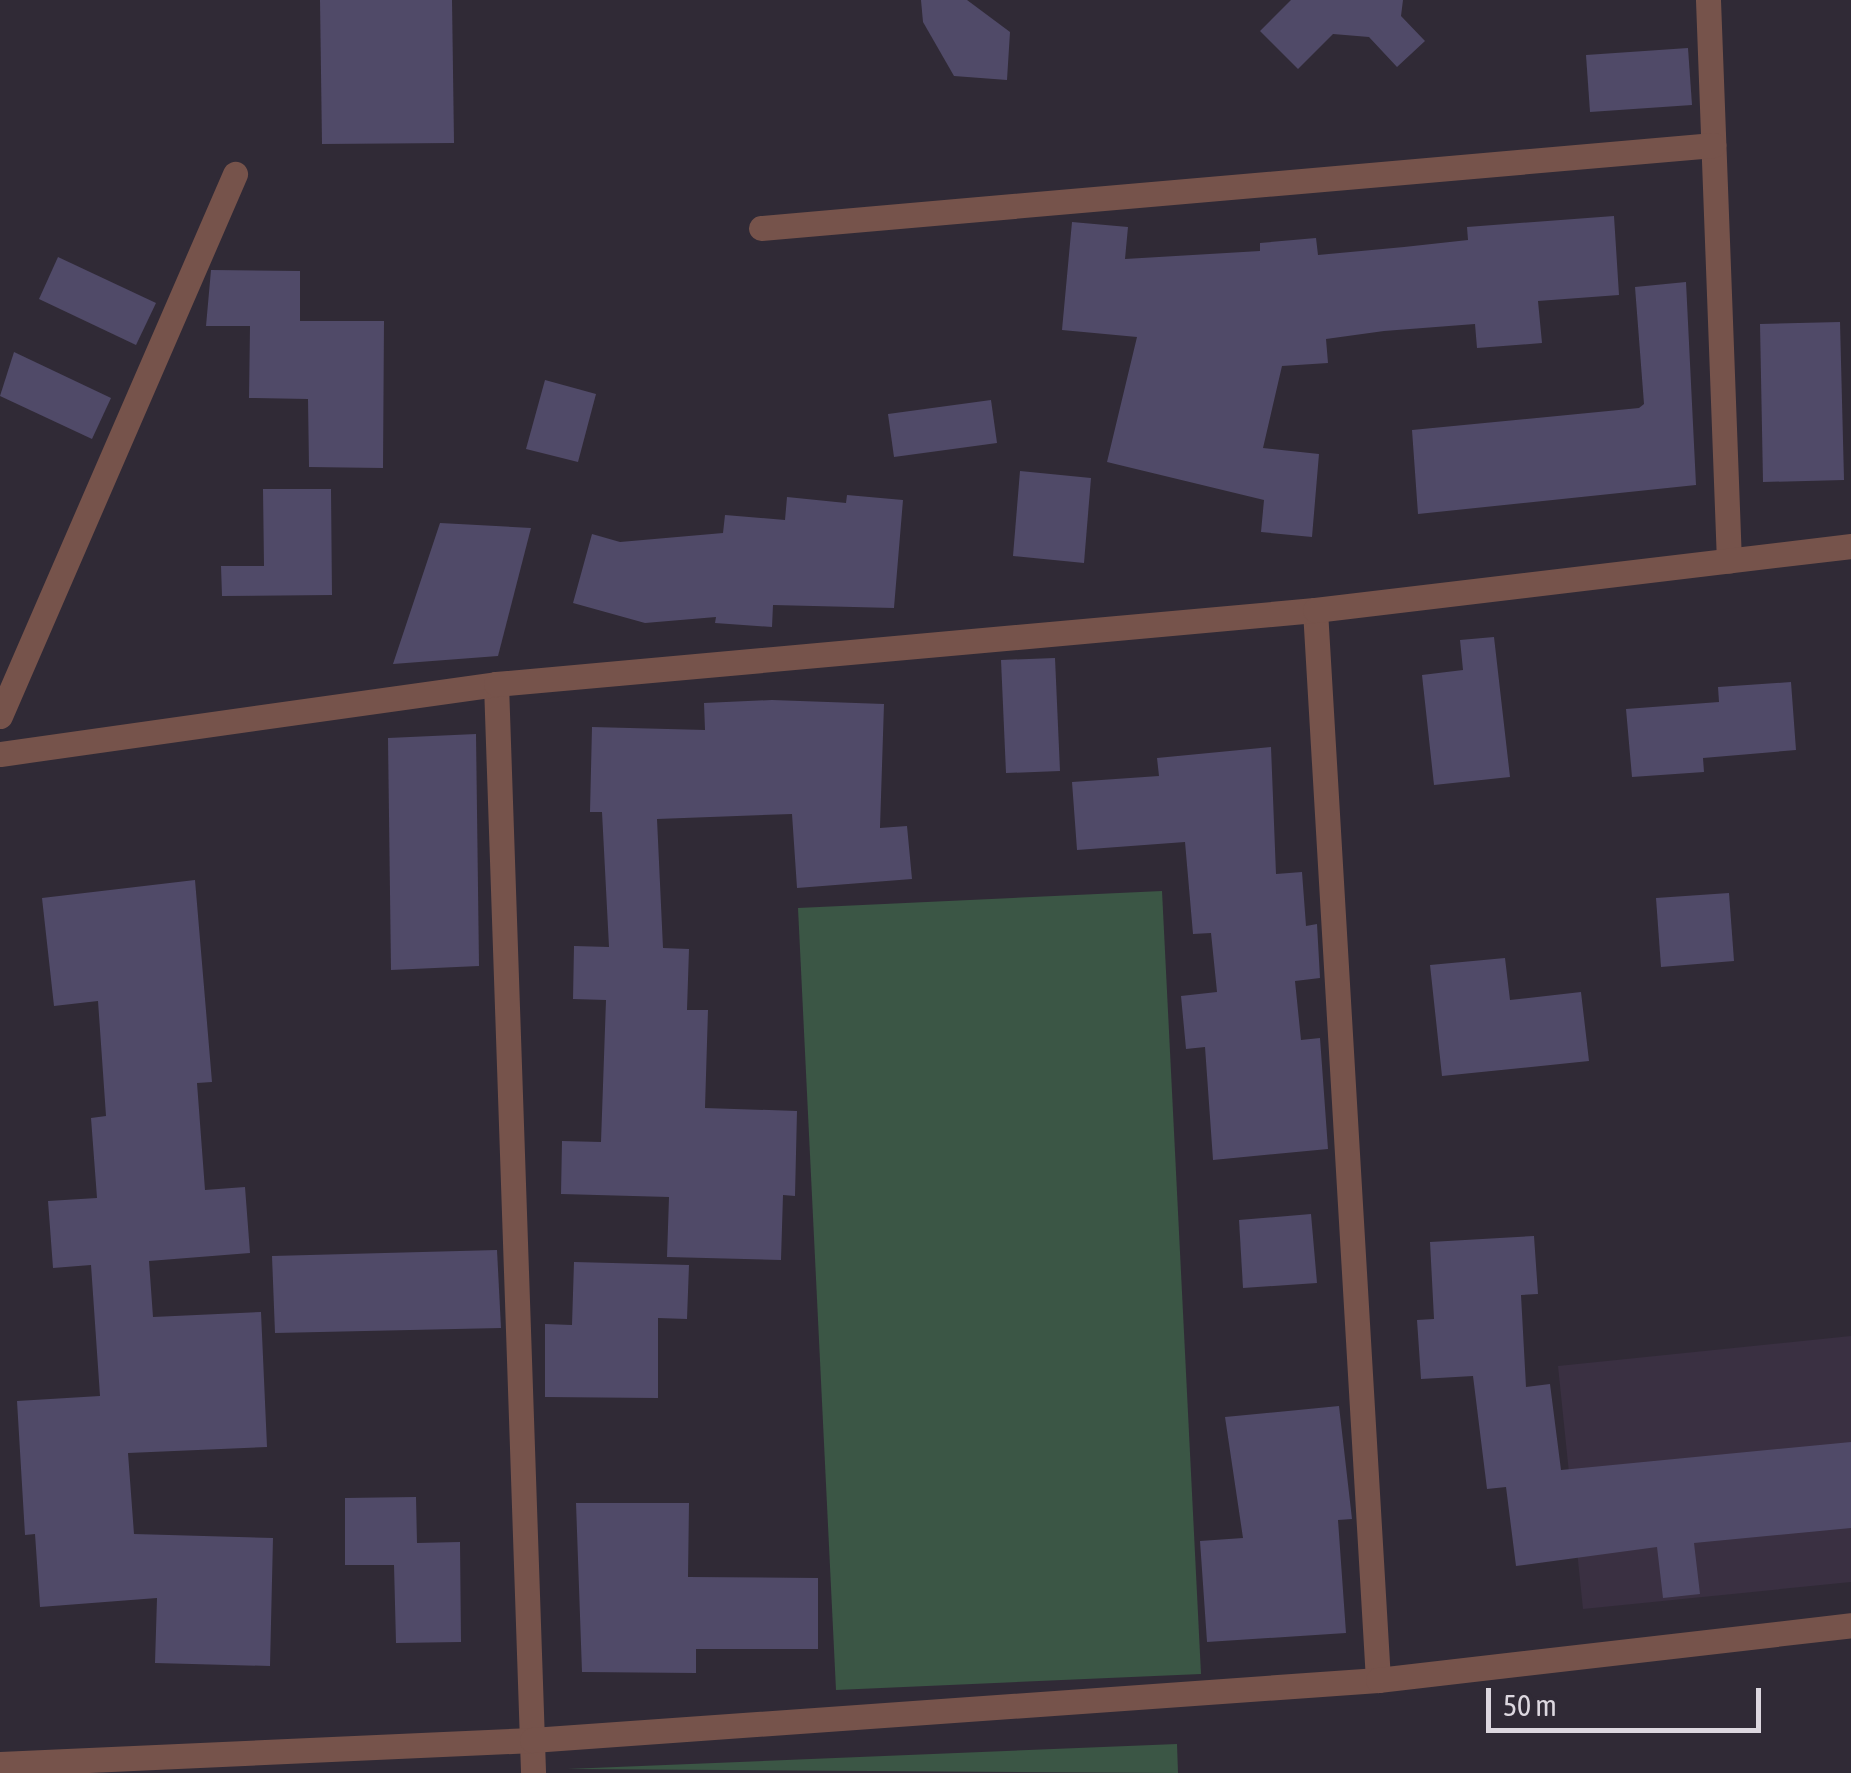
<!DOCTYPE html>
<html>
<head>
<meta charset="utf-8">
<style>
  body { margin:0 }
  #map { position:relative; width:1851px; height:1773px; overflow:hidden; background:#302a36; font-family:"Asap Condensed",sans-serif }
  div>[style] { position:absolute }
  .built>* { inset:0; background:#3a3042 }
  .green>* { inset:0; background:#3b5645 }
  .building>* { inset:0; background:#504a68 }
  .street>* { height:25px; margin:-12.5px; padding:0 12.5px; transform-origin:12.5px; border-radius:12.5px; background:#76534b }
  span { translate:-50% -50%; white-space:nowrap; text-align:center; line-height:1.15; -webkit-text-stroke:8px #302a36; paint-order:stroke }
  .scale { position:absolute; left:1486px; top:1688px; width:275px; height:45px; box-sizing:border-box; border:5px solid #dcd7df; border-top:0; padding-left:12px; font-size:30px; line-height:35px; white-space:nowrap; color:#dcd7df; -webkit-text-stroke:8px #302a36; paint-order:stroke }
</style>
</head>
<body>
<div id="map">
  <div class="built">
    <i style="clip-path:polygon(1851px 1336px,1851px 1582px,1583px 1609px,1558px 1366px)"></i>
  </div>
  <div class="green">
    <i style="clip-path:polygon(1162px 891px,1201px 1674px,836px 1690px,798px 908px)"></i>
    <i style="clip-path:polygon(1177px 1744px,1178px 1773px,567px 1769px)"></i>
  </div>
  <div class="building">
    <i style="clip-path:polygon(320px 0,452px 0,454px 143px,322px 144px)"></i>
    <i style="clip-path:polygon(921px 0,967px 0,1010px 32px,1007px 80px,954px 76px,923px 22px)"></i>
    <i style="clip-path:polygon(1291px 0,1403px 0,1401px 16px,1425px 41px,1397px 67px,1369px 37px,1333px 34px,1298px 69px,1260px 31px)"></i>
    <i style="clip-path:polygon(1688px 48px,1692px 105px,1590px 112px,1586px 55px)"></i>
    <i style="clip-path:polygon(1614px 216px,1619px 295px,1538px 301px,1542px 343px,1477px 348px,1475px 324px,1384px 331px,1326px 339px,1328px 363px,1282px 366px,1263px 448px,1319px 454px,1312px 537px,1261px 532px,1264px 500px,1107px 462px,1137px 337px,1062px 330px,1072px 222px,1128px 227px,1125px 259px,1260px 251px,1260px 243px,1316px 238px,1318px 255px,1404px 247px,1468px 240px,1467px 227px)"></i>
    <i style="clip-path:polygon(58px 257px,156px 303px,136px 345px,39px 299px)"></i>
    <i style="clip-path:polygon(211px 270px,300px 271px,300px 321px,384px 321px,383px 468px,309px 467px,308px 399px,249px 398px,250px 326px,206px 326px)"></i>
    <i style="clip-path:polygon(1686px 282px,1696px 485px,1418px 514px,1412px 430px,1639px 408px,1644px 404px,1635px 287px)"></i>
    <i style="clip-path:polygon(1840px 322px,1844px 480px,1763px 482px,1760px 324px)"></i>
    <i style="clip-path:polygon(14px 352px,111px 398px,92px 439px,0 396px)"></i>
    <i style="clip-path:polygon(545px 380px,596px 394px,578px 462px,526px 449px)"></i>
    <i style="clip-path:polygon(991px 400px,997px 443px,894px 457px,888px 414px)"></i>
    <i style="clip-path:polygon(1020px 471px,1091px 478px,1084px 563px,1013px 556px)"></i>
    <i style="clip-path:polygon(263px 489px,331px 489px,332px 595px,222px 596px,221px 566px,264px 566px)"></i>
    <i style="clip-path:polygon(847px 495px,903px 500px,894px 608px,773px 605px,772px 627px,715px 623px,716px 617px,645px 623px,573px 603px,592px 534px,620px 542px,723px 533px,725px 515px,785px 520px,787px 497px,846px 503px)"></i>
    <i style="clip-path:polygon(440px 523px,531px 528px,498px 656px,393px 664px)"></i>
    <i style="clip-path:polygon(1494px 637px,1510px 777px,1434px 785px,1422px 675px,1463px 670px,1460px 640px)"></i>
    <i style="clip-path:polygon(1055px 658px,1060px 771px,1006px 773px,1001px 660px)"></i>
    <i style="clip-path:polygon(1791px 682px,1796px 750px,1703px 758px,1704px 772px,1632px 777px,1626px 709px,1719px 702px,1718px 687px)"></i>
    <i style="clip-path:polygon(772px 700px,884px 704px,880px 828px,907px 826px,912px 879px,797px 888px,792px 814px,657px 819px,663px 948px,689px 949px,687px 1010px,708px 1010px,705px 1108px,797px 1111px,795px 1196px,783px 1195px,781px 1260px,667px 1257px,669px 1197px,561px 1194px,562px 1141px,601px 1142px,606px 1000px,573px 999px,574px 946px,609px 947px,602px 812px,590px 812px,592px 727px,705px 730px,704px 703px)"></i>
    <i style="clip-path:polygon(476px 734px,479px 966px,391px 970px,388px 738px)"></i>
    <i style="clip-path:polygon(1271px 747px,1276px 874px,1302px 872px,1306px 926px,1317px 924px,1320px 978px,1295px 981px,1301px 1040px,1320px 1038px,1328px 1149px,1213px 1160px,1205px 1047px,1186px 1049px,1181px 996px,1217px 992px,1211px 933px,1193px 934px,1185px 842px,1077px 850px,1072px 782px,1159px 776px,1157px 758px)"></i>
    <i style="clip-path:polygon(195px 880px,212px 1082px,197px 1083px,205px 1190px,245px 1187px,250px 1253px,149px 1261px,153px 1317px,261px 1312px,267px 1447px,128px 1453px,134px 1534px,273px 1538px,270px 1666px,155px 1663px,157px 1598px,40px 1607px,35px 1534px,25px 1535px,17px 1401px,100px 1396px,91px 1265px,53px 1268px,48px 1201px,97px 1198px,91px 1118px,106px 1116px,98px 1001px,54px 1006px,42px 898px)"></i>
    <i style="clip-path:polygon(1729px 893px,1734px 961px,1661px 967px,1656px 898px)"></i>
    <i style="clip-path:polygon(1505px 958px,1510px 1000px,1581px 992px,1589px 1061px,1442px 1076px,1430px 965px)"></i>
    <i style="clip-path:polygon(1311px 1214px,1317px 1283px,1243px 1288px,1239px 1220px)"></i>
    <i style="clip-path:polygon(1534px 1236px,1538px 1294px,1521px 1295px,1526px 1387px,1550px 1384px,1561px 1470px,1851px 1442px,1851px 1528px,1694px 1543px,1700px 1594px,1663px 1598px,1657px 1547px,1516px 1566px,1506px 1487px,1487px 1489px,1473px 1376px,1421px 1379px,1417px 1320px,1434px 1319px,1430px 1242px)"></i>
    <i style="clip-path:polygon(497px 1250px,501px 1328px,275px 1333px,272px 1256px)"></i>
    <i style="clip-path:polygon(574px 1262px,689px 1265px,687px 1319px,658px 1318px,658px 1398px,545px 1397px,545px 1324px,572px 1325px)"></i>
    <i style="clip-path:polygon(1339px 1406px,1352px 1519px,1338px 1520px,1346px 1633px,1207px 1642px,1200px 1541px,1243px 1538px,1225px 1417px)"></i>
    <i style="clip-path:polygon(416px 1497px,417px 1543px,460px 1542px,461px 1642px,396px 1643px,394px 1565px,345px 1565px,345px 1498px)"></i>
    <i style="clip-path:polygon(576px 1503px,689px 1503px,688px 1577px,818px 1578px,818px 1649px,696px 1649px,696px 1673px,582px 1672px)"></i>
  </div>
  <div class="street">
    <i style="left:1708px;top:0;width:561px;rotate:87.86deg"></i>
    <i style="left:761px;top:228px;width:956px;rotate:-4.98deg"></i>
    <i style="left:1315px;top:610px;width:1072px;rotate:86.63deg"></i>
    <i style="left:496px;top:684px;width:1090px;rotate:88.05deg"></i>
    <i style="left:0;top:716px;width:591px;rotate:-66.56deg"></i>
    <i style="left:0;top:754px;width:501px;rotate:-8.03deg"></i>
    <i style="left:496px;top:684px;width:822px;rotate:-5.16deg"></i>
    <i style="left:1315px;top:610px;width:540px;rotate:-6.81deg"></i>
    <i style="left:0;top:1764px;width:533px;rotate:-2.58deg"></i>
    <i style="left:532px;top:1740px;width:848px;rotate:-4.06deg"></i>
    <i style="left:1378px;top:1680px;width:476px;rotate:-6.6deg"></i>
  </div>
  <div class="scale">50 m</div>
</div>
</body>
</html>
